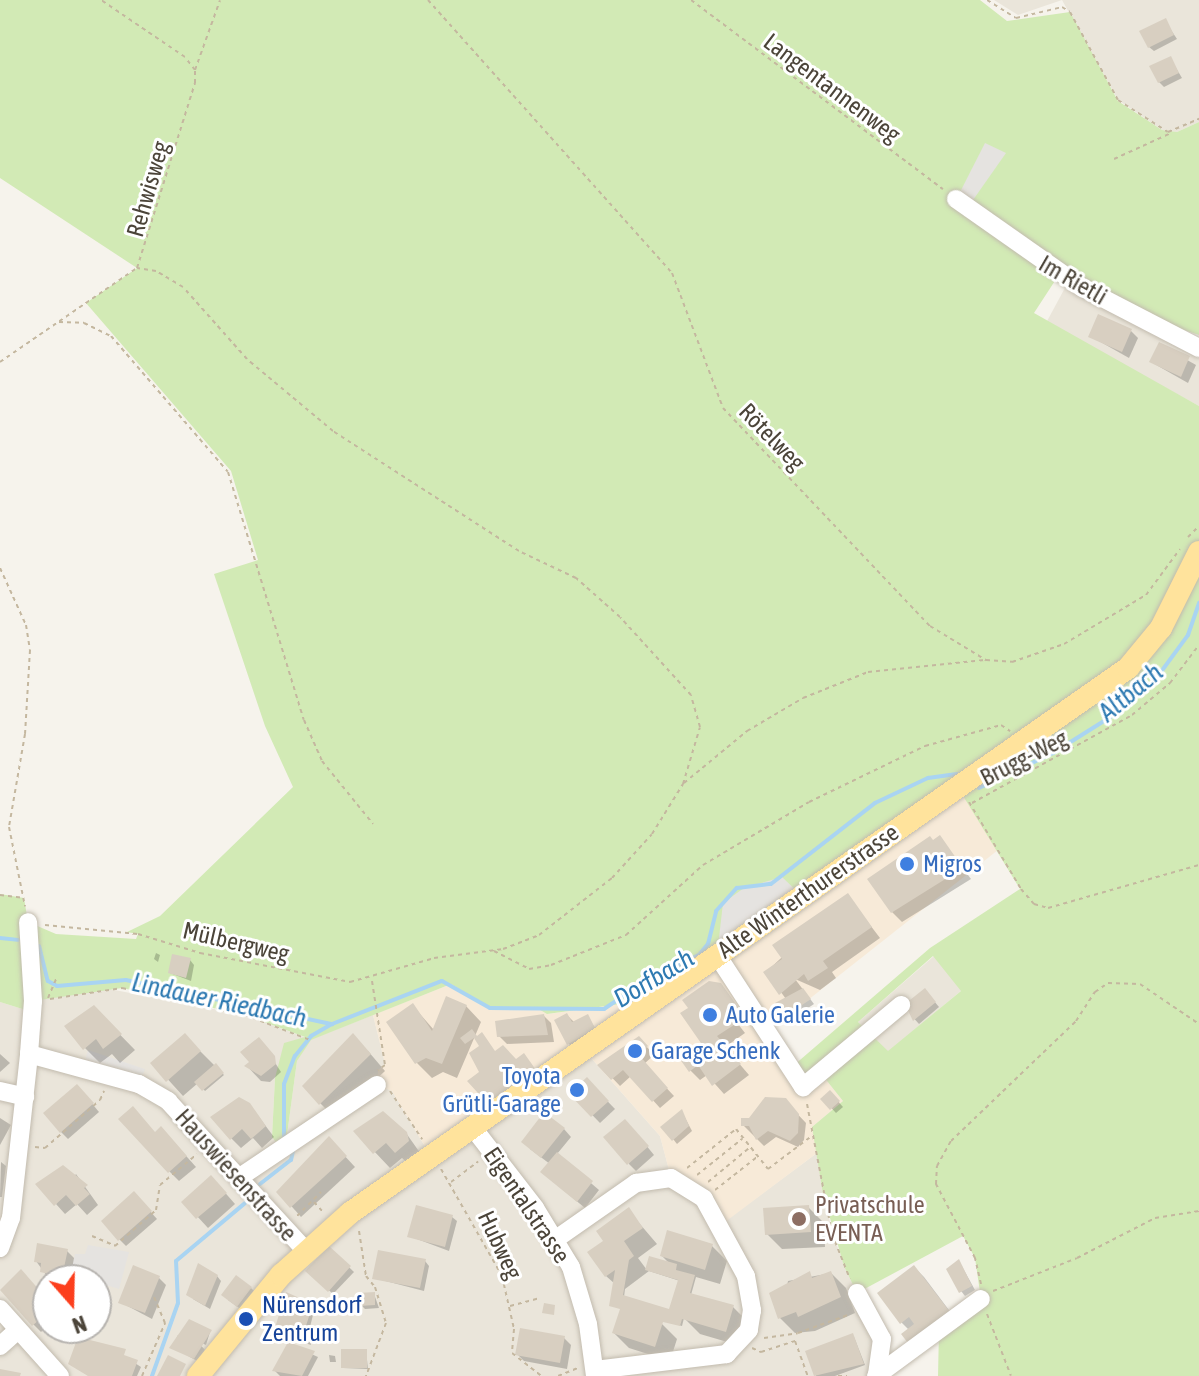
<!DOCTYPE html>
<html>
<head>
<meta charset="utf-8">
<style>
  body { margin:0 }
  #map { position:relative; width:1199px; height:1376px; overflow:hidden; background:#f6f3ec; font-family:"Asap Condensed",sans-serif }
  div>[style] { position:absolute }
  .residential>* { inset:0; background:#eae5da }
  .commercial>* { inset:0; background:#f7ead8 }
  .green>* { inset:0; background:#d2eab5 }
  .parking>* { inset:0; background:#e5e3e0 }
  .shadow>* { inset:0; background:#0003 }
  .stream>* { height:4px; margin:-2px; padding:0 2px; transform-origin:2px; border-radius:2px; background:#a9d4f2 }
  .building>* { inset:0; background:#d8cfc1 }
  .path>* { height:2px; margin-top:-1px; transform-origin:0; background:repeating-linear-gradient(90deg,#c4b79f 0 4px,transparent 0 8px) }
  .roads { filter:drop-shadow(0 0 2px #c2bbae) drop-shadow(0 0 2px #c2bbae) }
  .minor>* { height:18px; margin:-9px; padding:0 9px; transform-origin:9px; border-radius:9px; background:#fff }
  .major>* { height:22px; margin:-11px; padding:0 11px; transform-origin:11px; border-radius:11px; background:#ffe39c }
  .dots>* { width:22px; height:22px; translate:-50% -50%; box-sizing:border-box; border:4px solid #fff; border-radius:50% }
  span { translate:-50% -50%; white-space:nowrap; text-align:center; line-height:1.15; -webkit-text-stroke:6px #fff; paint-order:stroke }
  .street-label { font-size:24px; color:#4b4439 }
  .shop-label { font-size:24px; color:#366cbe }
  .left { translate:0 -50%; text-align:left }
  .right { translate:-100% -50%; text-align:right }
  .education-label { font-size:24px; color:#785e54 }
  .transit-label { font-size:24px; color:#164399 }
  .water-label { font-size:26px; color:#2e7ab2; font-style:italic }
  .north { position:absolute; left:32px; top:1264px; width:80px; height:80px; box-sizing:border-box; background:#fff; border:2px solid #b7b4b0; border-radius:50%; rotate:160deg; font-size:22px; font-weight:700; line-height:32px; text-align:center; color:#4b4439 }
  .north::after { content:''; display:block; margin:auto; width:28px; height:36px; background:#fc3f1d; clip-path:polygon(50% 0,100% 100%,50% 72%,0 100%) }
</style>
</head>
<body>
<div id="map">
  <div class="residential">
    <i style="clip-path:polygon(994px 0,1199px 0,1199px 122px,1177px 132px,1162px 130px,1118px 100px,1062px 0,1018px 15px)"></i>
    <i style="clip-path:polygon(1066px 286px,1199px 351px,1199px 406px,1046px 323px)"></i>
    <i style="clip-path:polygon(934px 956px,962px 990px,888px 1052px,858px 1022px)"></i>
    <i style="clip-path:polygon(evenodd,104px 988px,245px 1015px,307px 1038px,275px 1078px,272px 1137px,287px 1135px,297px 1061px,310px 1040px,373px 1015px,392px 1091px,427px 1150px,584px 1050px,660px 1136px,671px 1177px,721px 1224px,817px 1153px,832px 1234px,857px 1293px,869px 1308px,877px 1376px,0 1376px,0 1002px,32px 1012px,33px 1001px,104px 988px,48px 1280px,96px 1280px,96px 1328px,48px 1328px,48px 1280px)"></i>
  </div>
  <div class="commercial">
    <i style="clip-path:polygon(957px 785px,998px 850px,770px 1030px,793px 1066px,823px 1076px,843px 1101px,812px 1127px,817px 1153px,721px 1225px,671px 1178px,660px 1136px,584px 1050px,427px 1150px,392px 1091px,377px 1085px,378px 1070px,385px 1064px,373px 1015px,451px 984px,490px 1008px,537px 1008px,548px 1014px,621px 1004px)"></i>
  </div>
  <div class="green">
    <i style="clip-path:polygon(evenodd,0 0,980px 0,1007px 21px,1070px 12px,1118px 101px,1162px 130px,1177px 132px,1199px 122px,1199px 335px,1166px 324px,1062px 270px,1034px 313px,1199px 406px,1199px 1376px,938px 1376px,939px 1330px,981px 1299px,975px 1258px,963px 1236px,857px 1293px,844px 1266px,823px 1194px,812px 1127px,843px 1101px,823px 1076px,803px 1087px,793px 1066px,930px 948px,1020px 889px,957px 786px,634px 1015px,621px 1004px,547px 1014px,537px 1008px,490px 1008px,451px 984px,311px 1040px,297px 1061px,287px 1135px,278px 1145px,272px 1137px,275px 1078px,284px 1043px,305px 1037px,245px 1015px,122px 988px,33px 1001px,32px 1012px,0 1002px,0 894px,24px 898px,28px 922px,56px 934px,136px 939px,138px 934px,127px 932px,160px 916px,293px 787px,265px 726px,214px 574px,258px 560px,231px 471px,86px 303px,137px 268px,0 178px,0 0,933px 956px,961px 991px,888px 1051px,858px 1022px,933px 956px)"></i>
  </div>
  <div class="parking">
    <i style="clip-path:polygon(985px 143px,1006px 153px,966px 210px,955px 202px)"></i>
    <i style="clip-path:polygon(782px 877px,802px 896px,717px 955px,723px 903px,744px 888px)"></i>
    <i style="clip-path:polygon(88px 1050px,145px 1069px,139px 1084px,83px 1068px)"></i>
    <i style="clip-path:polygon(88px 1245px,129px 1252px,119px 1289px,106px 1285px,103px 1294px,96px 1291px,96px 1280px,69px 1280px,75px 1254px,85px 1254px)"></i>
  </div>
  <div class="shadow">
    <i style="clip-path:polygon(1165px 21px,1177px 39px,1154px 51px,1149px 47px)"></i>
    <i style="clip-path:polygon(1170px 58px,1182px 78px,1164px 87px,1159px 82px)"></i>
    <i style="clip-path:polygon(1131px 331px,1138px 338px,1129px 358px,1090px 336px)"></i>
    <i style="clip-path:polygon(1159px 344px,1196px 365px,1188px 383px,1151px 362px)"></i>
    <i style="clip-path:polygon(940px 838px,971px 879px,902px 922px,892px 912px)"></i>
    <i style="clip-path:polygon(848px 896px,880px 938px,832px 972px,836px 978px,820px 990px,795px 979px,814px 1004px,790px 1020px,786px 999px,766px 972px)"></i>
    <i style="clip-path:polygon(156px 953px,160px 955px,158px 962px,154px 959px)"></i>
    <i style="clip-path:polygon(190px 960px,194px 965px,191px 981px,170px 973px)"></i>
    <i style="clip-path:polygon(720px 985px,746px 1018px,738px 1024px,745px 1033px,725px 1047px,749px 1075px,724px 1094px,707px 1075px,700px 1080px,690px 1070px,691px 1057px,706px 1046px)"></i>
    <i style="clip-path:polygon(929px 995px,939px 1007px,919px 1024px,910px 1014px)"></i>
    <i style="clip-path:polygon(413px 1006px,434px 1030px,466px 1006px,481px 1022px,457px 1078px,443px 1072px,432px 1078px,417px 1063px)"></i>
    <i style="clip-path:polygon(94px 1008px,135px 1050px,120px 1063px,112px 1054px,100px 1063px,85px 1048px)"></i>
    <i style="clip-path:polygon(567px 1015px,575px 1023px,587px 1017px,601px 1036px,576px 1051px,569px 1044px)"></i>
    <i style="clip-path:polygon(544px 1016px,551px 1023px,554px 1042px,507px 1044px,499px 1036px)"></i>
    <i style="clip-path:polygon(639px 1038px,654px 1055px,644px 1064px,674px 1096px,660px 1108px,631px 1076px,620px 1086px,600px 1065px)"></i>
    <i style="clip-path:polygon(265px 1047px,281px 1072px,270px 1082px,261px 1081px,247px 1066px)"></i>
    <i style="clip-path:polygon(200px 1051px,224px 1075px,205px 1091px,198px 1083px,183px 1096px,153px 1063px)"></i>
    <i style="clip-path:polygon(368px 1051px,385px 1071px,335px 1118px,320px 1103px)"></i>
    <i style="clip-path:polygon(0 1054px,10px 1063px,0 1072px)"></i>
    <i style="clip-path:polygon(587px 1080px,615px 1109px,600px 1123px,572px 1094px)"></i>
    <i style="clip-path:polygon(830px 1092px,843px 1107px,836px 1113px,823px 1099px)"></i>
    <i style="clip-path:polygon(84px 1094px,99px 1112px,68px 1139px,61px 1132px)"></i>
    <i style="clip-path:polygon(249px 1104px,274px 1137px,262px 1148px,253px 1138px,241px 1148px,231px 1138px)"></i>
    <i style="clip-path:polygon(788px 1104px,806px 1123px,804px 1140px,798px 1147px,776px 1137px,764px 1146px,743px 1125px)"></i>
    <i style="clip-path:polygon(682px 1112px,692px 1131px,677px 1144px,673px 1139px)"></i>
    <i style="clip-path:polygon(0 1118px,11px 1125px,0 1145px)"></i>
    <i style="clip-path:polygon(632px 1128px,654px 1155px,636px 1171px,629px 1164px)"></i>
    <i style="clip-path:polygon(564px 1129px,571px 1137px,557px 1154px,599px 1190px,585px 1208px,550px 1179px,550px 1164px,530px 1149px)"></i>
    <i style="clip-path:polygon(356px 1132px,406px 1133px,423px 1157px,412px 1167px,402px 1158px,390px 1168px)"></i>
    <i style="clip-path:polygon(171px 1139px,196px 1167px,179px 1181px,169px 1171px,160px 1141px)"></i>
    <i style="clip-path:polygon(329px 1139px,355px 1167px,301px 1217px,279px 1192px)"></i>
    <i style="clip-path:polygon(1px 1162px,6px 1166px,2px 1197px,0 1197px)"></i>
    <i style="clip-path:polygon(76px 1174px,98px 1205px,87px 1215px,77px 1204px,65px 1214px,56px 1204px)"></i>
    <i style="clip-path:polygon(221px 1188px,235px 1204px,208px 1228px,184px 1202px)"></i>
    <i style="clip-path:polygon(141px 1201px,157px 1219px,126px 1246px,119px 1239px)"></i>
    <i style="clip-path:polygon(808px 1207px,824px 1223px,825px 1247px,782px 1249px,767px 1234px)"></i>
    <i style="clip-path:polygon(evenodd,628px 1210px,657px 1244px,638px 1258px,647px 1270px,676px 1270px,662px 1256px,712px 1246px,727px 1261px,720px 1284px,696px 1277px,691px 1295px,733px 1307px,748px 1322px,741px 1346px,700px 1334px,684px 1318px,682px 1326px,657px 1319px,677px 1339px,670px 1361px,629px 1348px,614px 1333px,622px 1309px,615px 1284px,606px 1276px,606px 1241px,628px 1210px,649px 1271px,680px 1281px,671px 1312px,624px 1297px,625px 1289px,649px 1271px)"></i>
    <i style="clip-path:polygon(452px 1217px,457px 1221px,449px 1251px,409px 1236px)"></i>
    <i style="clip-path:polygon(329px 1248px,354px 1272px,333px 1294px,308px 1271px)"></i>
    <i style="clip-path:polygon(67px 1251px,74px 1258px,70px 1280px,49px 1279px,36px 1261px)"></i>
    <i style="clip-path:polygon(425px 1261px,429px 1266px,424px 1291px,374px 1278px)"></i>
    <i style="clip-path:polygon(959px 1261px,975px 1290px,965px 1296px,961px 1291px)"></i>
    <i style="clip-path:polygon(914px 1267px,924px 1277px,958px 1322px,909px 1330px,902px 1323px,880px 1293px)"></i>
    <i style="clip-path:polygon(831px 1273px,846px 1288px,855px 1313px,815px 1331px,795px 1333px,780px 1318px,788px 1281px)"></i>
    <i style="clip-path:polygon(217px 1276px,221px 1281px,210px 1309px,193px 1299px)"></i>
    <i style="clip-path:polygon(158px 1277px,166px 1285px,152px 1319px,120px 1302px)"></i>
    <i style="clip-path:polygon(251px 1288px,255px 1292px,242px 1310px,228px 1300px)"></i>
    <i style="clip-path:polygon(374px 1294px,379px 1308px,365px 1309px,361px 1305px)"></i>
    <i style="clip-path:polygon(287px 1295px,315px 1307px,308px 1335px,311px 1345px,275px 1333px)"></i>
    <i style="clip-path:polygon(48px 1302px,48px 1325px,41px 1332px,33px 1324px)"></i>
    <i style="clip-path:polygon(210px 1332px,206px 1345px,197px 1341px,205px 1350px,199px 1362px,172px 1347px,178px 1335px,190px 1340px)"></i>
    <i style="clip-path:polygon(854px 1337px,865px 1365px,835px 1376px,816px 1376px,808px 1352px)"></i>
    <i style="clip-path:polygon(564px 1338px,571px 1345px,567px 1369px,524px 1361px,517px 1354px)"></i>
    <i style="clip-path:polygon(289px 1344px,318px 1357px,308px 1376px,280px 1376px,275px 1371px)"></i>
    <i style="clip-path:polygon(107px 1345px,141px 1367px,137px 1376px,89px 1376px,70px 1364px)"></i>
    <i style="clip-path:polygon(366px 1351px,368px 1369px,343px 1368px)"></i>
    <i style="clip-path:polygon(329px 1355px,335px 1356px,336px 1362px,330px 1362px)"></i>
  </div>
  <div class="stream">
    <i style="left:979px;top:788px;width:82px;rotate:-25.3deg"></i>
    <i style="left:1053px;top:753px;width:79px;rotate:-32.1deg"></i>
    <i style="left:1120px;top:711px;width:47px;rotate:-41.5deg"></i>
    <i style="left:1155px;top:680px;width:56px;rotate:-53.7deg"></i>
    <i style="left:1188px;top:635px;width:34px;rotate:-71deg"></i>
    <i style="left:0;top:938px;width:18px;rotate:6deg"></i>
    <i style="left:39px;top:946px;width:36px;rotate:76deg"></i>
    <i style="left:48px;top:981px;width:10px;rotate:29deg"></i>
    <i style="left:57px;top:986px;width:69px;rotate:-5deg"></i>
    <i style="left:126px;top:980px;width:211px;rotate:12.1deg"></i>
    <i style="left:284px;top:1137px;width:53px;rotate:-90deg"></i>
    <i style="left:284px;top:1084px;width:30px;rotate:-69deg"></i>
    <i style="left:295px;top:1056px;width:26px;rotate:-51deg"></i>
    <i style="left:311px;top:1036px;width:24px;rotate:-30deg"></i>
    <i style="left:332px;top:1024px;width:118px;rotate:-21.4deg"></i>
    <i style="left:442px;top:981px;width:55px;rotate:29.4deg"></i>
    <i style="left:490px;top:1008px;width:114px;rotate:0.5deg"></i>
    <i style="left:604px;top:1009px;width:48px;rotate:-34deg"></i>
    <i style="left:644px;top:982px;width:61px;rotate:-26.1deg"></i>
    <i style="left:699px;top:955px;width:14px;rotate:-51deg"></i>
    <i style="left:708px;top:944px;width:34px;rotate:-76deg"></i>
    <i style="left:716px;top:911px;width:31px;rotate:-48deg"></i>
    <i style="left:737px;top:888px;width:34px;rotate:-7deg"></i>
    <i style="left:771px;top:884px;width:132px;rotate:-37.9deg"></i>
    <i style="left:875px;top:803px;width:59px;rotate:-25.3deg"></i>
    <i style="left:928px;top:778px;width:29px;rotate:-8deg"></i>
    <i style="left:260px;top:1184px;width:39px;rotate:-38deg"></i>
    <i style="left:291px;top:1160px;width:9px;rotate:-77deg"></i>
    <i style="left:152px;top:1376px;width:77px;rotate:-70.4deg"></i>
    <i style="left:178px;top:1303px;width:42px;rotate:-92.7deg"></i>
    <i style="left:176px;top:1261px;width:90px;rotate:-40deg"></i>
  </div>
  <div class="building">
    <i style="clip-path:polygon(1166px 18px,1174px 35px,1148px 48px,1139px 31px)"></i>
    <i style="clip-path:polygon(1171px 56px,1179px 73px,1158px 83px,1149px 66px)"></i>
    <i style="clip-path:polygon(1098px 314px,1132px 329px,1122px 352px,1088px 337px)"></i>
    <i style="clip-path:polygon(1159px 342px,1190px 356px,1181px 377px,1149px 362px)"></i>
    <i style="clip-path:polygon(940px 835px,963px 868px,891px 913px,867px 879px,930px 836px,933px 840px)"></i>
    <i style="clip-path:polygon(848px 893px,872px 927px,823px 961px,828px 968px,808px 981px,804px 974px,779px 995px,763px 972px,782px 959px,772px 945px)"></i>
    <i style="clip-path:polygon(172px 954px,191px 958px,186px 978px,168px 973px)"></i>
    <i style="clip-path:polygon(709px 981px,721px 983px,738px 1007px,730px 1013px,737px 1023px,717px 1036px,741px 1064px,712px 1086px,698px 1065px,689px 1072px,677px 1055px,686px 1050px,690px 1055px,703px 1046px,680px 1013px,688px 1008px,682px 1000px)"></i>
    <i style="clip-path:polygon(803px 988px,811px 999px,784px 1017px,775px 1003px)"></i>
    <i style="clip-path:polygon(925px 988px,936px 1002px,913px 1021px,905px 1004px)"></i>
    <i style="clip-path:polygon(446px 996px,467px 1005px,442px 1064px,426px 1058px,415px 1064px,386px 1022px,413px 1003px,432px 1031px)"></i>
    <i style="clip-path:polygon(94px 1005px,122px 1034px,103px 1049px,96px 1039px,83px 1050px,64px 1026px)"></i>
    <i style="clip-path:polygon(567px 1013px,572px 1022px,588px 1014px,595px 1028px,567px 1045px,554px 1020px)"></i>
    <i style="clip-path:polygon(544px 1014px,548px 1035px,497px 1037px,495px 1021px)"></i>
    <i style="clip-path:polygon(472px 1029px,477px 1036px,482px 1032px,495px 1051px,503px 1045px,516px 1059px,524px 1053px,536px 1070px,488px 1104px,467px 1081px,479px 1072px,469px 1053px,479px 1046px,474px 1038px,465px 1044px,460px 1038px)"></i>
    <i style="clip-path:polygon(185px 1033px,201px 1051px,166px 1082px,150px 1063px)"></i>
    <i style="clip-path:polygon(353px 1033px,371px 1054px,319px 1105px,302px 1086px)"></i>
    <i style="clip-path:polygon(639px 1036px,648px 1046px,639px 1055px,668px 1088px,652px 1102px,623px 1070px,611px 1080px,597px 1065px)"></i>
    <i style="clip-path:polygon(259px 1037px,275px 1056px,276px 1064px,261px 1076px,244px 1066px,249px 1062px,240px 1052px)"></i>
    <i style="clip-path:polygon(216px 1063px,224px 1073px,202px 1091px,194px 1082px)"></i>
    <i style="clip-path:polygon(587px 1077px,609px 1101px,591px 1117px,569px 1094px)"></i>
    <i style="clip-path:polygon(77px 1084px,94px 1103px,60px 1133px,43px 1113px)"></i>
    <i style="clip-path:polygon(830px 1090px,840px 1101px,830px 1110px,820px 1099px)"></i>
    <i style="clip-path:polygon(239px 1097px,250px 1103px,266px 1126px,251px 1139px,242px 1129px,230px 1140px,210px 1117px)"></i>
    <i style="clip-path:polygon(765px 1097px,786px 1098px,799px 1114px,798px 1133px,790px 1141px,768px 1131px,756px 1140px,749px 1126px,741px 1126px,741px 1118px,749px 1118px)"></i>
    <i style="clip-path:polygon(133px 1106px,155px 1132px,161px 1126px,187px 1156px,168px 1173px,118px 1119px)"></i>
    <i style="clip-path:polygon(682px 1109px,689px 1126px,672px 1141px,660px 1127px)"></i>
    <i style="clip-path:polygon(383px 1111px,407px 1132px,409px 1141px,395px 1153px,386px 1143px,373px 1154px,353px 1131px)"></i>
    <i style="clip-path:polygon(544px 1112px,565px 1128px,541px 1158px,521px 1142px)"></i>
    <i style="clip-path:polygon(625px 1119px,649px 1146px,627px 1165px,603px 1137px)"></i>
    <i style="clip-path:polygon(329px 1136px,347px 1156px,290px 1208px,276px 1192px)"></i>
    <i style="clip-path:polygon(557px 1152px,593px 1181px,577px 1202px,540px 1172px)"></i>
    <i style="clip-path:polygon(63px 1165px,88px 1185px,84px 1188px,90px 1194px,76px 1206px,66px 1195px,54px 1206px,35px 1184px)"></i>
    <i style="clip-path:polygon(211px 1175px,227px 1193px,196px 1219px,181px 1202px)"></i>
    <i style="clip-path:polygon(134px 1191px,152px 1211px,118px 1241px,101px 1221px)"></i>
    <i style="clip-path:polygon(416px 1205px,453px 1215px,445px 1247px,407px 1237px)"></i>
    <i style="clip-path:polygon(809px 1205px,811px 1232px,765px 1235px,763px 1208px)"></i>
    <i style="clip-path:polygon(629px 1207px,643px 1228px,624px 1241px,634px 1256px,629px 1260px,623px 1295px,669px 1309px,678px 1280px,645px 1270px,649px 1256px,677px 1264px,676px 1270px,695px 1275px,690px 1293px,734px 1305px,726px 1332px,682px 1319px,680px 1326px,663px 1322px,655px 1347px,612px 1333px,620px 1309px,609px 1306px,615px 1270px,605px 1277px,587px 1252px,603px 1241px,596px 1231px)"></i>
    <i style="clip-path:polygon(667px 1230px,713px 1244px,705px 1270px,660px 1256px)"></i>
    <i style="clip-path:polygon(37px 1243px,68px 1249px,62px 1277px,40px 1272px,41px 1263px,34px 1262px)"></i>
    <i style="clip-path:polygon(329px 1246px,351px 1266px,328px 1292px,305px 1271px)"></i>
    <i style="clip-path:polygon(378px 1250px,426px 1259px,420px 1288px,372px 1279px)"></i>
    <i style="clip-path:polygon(959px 1259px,972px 1286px,959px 1293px,946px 1269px)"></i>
    <i style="clip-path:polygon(198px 1263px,218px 1275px,205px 1306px,186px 1295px)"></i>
    <i style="clip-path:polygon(133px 1265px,160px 1276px,145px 1313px,118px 1303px)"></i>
    <i style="clip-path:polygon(914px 1265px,950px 1312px,908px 1343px,901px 1334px,914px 1324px,909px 1317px,900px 1324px,877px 1293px)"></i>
    <i style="clip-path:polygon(21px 1269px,48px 1300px,48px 1312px,32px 1326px,0 1290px)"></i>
    <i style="clip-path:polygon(810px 1271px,812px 1278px,831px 1271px,841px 1297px,798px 1317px,796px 1312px,778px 1319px,769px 1293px)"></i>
    <i style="clip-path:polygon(236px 1275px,252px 1287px,237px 1307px,221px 1295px)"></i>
    <i style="clip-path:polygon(286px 1292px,313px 1304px,304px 1332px,309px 1334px,307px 1342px,273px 1334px)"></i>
    <i style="clip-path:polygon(375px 1292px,375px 1305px,359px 1306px,358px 1293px)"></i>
    <i style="clip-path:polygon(544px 1303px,555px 1305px,554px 1315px,542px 1313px)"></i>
    <i style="clip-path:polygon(189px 1319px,212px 1330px,194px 1359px,169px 1348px)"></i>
    <i style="clip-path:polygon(318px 1325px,333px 1330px,329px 1341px,314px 1336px)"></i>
    <i style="clip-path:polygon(520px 1328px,565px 1336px,560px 1363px,515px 1355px)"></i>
    <i style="clip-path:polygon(853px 1333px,864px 1364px,814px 1376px,805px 1351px)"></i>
    <i style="clip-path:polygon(78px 1337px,126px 1349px,124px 1355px,138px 1360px,132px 1376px,88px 1376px,68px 1364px)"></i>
    <i style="clip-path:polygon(288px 1342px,315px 1351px,302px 1376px,272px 1371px)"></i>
    <i style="clip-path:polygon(341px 1349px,367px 1349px,367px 1368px,341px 1368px)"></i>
    <i style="clip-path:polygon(168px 1355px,186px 1364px,180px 1376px,157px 1376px)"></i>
    <i style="clip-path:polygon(0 1369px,21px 1373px,20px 1376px,0 1376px)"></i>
  </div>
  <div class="path">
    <i style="left:428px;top:0;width:366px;rotate:48.2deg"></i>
    <i style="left:672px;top:273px;width:144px;rotate:69.3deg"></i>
    <i style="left:723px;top:408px;width:301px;rotate:46.5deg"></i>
    <i style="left:930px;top:626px;width:66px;rotate:31.3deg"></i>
    <i style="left:986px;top:660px;width:26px;rotate:4deg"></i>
    <i style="left:1012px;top:662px;width:55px;rotate:-19.1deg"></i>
    <i style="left:1064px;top:644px;width:96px;rotate:-30.9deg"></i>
    <i style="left:1146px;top:595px;width:57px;rotate:-53.5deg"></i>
    <i style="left:691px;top:0;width:315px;rotate:36.9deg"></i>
    <i style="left:987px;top:0;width:34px;rotate:32deg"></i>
    <i style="left:1016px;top:18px;width:47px;rotate:-13.4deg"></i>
    <i style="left:1062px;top:7px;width:9px;rotate:32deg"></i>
    <i style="left:1070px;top:12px;width:100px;rotate:61.4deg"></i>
    <i style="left:1118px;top:100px;width:59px;rotate:32.6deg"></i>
    <i style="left:1168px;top:132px;width:34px;rotate:-23deg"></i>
    <i style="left:195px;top:70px;width:74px;rotate:-70.3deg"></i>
    <i style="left:1114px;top:159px;width:63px;rotate:-24.5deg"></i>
    <i style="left:59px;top:322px;width:25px;rotate:2deg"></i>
    <i style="left:84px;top:323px;width:30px;rotate:26deg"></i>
    <i style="left:111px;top:336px;width:179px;rotate:49.3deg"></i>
    <i style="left:228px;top:472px;width:259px;rotate:73deg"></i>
    <i style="left:304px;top:720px;width:45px;rotate:66.3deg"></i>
    <i style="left:322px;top:761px;width:81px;rotate:51deg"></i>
    <i style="left:0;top:362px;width:166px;rotate:-34.5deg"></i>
    <i style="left:137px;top:268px;width:194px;rotate:-72.6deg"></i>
    <i style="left:195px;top:83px;width:13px;rotate:-90deg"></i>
    <i style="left:195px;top:70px;width:16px;rotate:-128deg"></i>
    <i style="left:185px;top:57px;width:102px;rotate:-145.8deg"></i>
    <i style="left:1188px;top:537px;width:16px;rotate:-45deg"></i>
    <i style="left:0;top:568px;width:63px;rotate:65.5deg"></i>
    <i style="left:26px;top:625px;width:25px;rotate:81deg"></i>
    <i style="left:30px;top:650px;width:84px;rotate:93.4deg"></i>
    <i style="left:25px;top:734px;width:94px;rotate:99.8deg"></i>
    <i style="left:9px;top:827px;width:81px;rotate:78.6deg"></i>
    <i style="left:684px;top:783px;width:82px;rotate:-39.5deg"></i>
    <i style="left:747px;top:731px;width:65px;rotate:-30.5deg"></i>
    <i style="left:803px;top:698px;width:70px;rotate:-21.8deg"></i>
    <i style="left:868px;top:672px;width:117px;rotate:-5.9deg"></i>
    <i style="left:969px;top:802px;width:101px;rotate:59.1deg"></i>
    <i style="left:1021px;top:889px;width:20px;rotate:49deg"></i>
    <i style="left:1034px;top:904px;width:15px;rotate:16deg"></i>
    <i style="left:1048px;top:908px;width:157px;rotate:-15.9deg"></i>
    <i style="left:972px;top:803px;width:183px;rotate:-28.8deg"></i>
    <i style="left:1132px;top:715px;width:50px;rotate:-40.1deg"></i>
    <i style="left:1170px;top:683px;width:48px;rotate:-52.7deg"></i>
    <i style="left:0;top:895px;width:23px;rotate:7deg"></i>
    <i style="left:45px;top:925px;width:93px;rotate:5.5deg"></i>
    <i style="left:138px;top:934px;width:65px;rotate:17deg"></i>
    <i style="left:200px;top:953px;width:153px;rotate:10.9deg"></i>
    <i style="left:350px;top:982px;width:87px;rotate:-15.9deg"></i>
    <i style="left:434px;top:958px;width:70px;rotate:-7.4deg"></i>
    <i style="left:503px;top:949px;width:39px;rotate:-21deg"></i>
    <i style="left:539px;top:935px;width:93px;rotate:-38deg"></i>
    <i style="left:612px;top:878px;width:59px;rotate:-47.7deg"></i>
    <i style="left:652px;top:834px;width:59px;rotate:-58.2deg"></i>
    <i style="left:683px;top:784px;width:59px;rotate:-73.4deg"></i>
    <i style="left:700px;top:727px;width:33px;rotate:-106deg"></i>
    <i style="left:691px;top:695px;width:105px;rotate:-132.3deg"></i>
    <i style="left:620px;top:617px;width:59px;rotate:-138.4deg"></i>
    <i style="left:576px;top:578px;width:63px;rotate:-154.7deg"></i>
    <i style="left:519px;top:551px;width:221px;rotate:-147.2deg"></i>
    <i style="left:333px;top:431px;width:112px;rotate:-140.1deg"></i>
    <i style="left:247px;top:359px;width:96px;rotate:-131.6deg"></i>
    <i style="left:183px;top:287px;width:31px;rotate:-149deg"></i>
    <i style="left:156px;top:271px;width:19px;rotate:-171deg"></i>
    <i style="left:494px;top:951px;width:39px;rotate:27deg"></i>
    <i style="left:529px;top:969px;width:22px;rotate:-10deg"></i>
    <i style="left:551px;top:965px;width:81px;rotate:-21.8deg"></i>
    <i style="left:626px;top:935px;width:104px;rotate:-42.3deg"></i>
    <i style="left:703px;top:865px;width:123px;rotate:-30.7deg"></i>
    <i style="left:809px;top:802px;width:129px;rotate:-25.8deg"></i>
    <i style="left:925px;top:746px;width:79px;rotate:-15.4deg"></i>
    <i style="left:1001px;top:725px;width:11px;rotate:34deg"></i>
    <i style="left:372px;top:981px;width:85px;rotate:81.2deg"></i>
    <i style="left:385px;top:1065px;width:9px;rotate:144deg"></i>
    <i style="left:48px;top:998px;width:23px;rotate:-67deg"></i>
    <i style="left:50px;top:999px;width:73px;rotate:-8.7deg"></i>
    <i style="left:122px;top:988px;width:126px;rotate:12.4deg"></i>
    <i style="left:245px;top:1015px;width:70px;rotate:21deg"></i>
    <i style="left:390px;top:1091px;width:58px;rotate:56.3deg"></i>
    <i style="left:807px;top:1104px;width:132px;rotate:79.1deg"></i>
    <i style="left:832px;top:1234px;width:48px;rotate:68.2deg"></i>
    <i style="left:35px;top:1147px;width:10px;rotate:6deg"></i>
    <i style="left:45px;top:1148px;width:73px;rotate:-41.1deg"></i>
    <i style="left:100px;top:1100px;width:10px;rotate:-66deg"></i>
    <i style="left:687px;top:1168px;width:63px;rotate:-38.5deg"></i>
    <i style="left:736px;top:1129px;width:51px;rotate:51.3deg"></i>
    <i style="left:768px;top:1169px;width:56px;rotate:-37.1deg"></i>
    <i style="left:441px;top:1169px;width:123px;rotate:60.3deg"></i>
    <i style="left:502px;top:1276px;width:54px;rotate:77.2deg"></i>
    <i style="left:514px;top:1329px;width:24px;rotate:95deg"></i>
    <i style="left:512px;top:1353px;width:37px;rotate:38deg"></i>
    <i style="left:697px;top:1175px;width:58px;rotate:-38.7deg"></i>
    <i style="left:451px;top:1182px;width:34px;rotate:-37deg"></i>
    <i style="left:708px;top:1182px;width:53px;rotate:-39.7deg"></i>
    <i style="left:715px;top:1190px;width:53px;rotate:-38.2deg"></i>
    <i style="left:314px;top:1202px;width:13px;rotate:48deg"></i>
    <i style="left:297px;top:1216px;width:34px;rotate:-45deg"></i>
    <i style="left:359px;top:1231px;width:46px;rotate:81.2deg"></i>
    <i style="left:366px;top:1276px;width:14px;rotate:51deg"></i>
    <i style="left:375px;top:1287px;width:38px;rotate:73deg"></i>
    <i style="left:386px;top:1323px;width:57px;rotate:110.7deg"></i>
    <i style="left:92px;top:1236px;width:25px;rotate:23deg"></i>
    <i style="left:115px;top:1246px;width:55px;rotate:-41.3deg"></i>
    <i style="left:156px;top:1210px;width:25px;rotate:-81deg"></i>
    <i style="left:160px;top:1185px;width:48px;rotate:-40deg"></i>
    <i style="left:981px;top:1284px;width:27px;rotate:-103deg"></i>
    <i style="left:975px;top:1258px;width:84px;rotate:-117.8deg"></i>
    <i style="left:936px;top:1184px;width:18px;rotate:-87deg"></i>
    <i style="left:937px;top:1166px;width:29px;rotate:-61deg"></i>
    <i style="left:951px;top:1141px;width:173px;rotate:-43.8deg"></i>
    <i style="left:1076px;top:1021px;width:35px;rotate:-57deg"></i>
    <i style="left:1095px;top:992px;width:16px;rotate:-35deg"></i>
    <i style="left:1108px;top:983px;width:32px;rotate:2deg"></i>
    <i style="left:1140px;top:984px;width:71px;rotate:34.1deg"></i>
    <i style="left:993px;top:1291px;width:90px;rotate:-21.4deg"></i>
    <i style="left:1077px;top:1258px;width:88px;rotate:-27.1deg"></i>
    <i style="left:1155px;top:1218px;width:45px;rotate:-9deg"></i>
    <i style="left:510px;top:1306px;width:31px;rotate:-15deg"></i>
    <i style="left:987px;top:1314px;width:66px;rotate:68.8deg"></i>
    <i style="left:764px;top:1338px;width:34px;rotate:-8deg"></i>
    <i style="left:798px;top:1333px;width:53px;rotate:-19.8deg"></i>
    <i style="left:752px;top:1348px;width:10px;rotate:24deg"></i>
    <i style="left:761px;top:1352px;width:36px;rotate:-18deg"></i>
    <i style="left:795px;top:1341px;width:37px;rotate:70deg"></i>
    <i style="left:142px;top:1376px;width:58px;rotate:-66.5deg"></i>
    <i style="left:165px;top:1323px;width:28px;rotate:-113deg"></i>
    <i style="left:558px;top:1376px;width:22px;rotate:-22deg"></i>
    <i style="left:838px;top:1376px;width:9px"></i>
  </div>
  <div class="roads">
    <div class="minor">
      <i style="left:956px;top:199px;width:153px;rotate:35.1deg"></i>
      <i style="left:1081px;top:287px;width:133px;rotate:27.3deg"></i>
      <i style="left:717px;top:955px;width:158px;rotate:56.9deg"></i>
      <i style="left:803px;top:1087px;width:128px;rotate:-39.9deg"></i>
      <i style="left:29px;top:1054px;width:114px;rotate:15.3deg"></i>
      <i style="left:139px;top:1084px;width:34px;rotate:30deg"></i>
      <i style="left:168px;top:1101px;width:204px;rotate:47.4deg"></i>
      <i style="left:0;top:1091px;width:26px;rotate:13deg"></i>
      <i style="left:474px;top:1129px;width:100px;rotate:52.3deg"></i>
      <i style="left:535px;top:1208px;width:69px;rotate:58.6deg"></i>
      <i style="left:571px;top:1267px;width:59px;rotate:73.4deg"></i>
      <i style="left:588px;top:1324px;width:52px;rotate:82.3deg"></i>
      <i style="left:240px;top:1177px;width:165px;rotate:-33.9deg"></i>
      <i style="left:556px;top:1239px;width:98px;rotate:-35deg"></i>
      <i style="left:636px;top:1183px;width:35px;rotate:-8deg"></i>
      <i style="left:671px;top:1178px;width:39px;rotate:32deg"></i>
      <i style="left:704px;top:1199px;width:88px;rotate:61.4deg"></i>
      <i style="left:746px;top:1276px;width:35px;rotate:80deg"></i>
      <i style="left:752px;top:1310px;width:20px;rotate:99deg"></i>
      <i style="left:749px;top:1330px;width:33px;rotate:133deg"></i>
      <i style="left:727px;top:1354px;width:133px;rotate:173.1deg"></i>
      <i style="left:0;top:1248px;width:32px;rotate:-70deg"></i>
      <i style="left:11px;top:1218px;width:165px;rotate:-83.7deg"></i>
      <i style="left:29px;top:1054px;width:53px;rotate:-85.7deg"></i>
      <i style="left:33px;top:1001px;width:79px;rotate:-93.6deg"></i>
      <i style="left:857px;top:1293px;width:52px;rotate:61.5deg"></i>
      <i style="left:882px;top:1339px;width:37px;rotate:98deg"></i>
      <i style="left:0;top:1309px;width:90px;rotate:48.2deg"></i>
      <i style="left:0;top:1346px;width:24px;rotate:-42deg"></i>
      <i style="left:876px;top:1376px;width:130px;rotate:-36.3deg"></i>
    </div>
    <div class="major">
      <i style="left:198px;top:1376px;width:131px;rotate:-50.6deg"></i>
      <i style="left:281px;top:1275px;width:93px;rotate:-41.9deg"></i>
      <i style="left:350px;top:1213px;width:950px;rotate:-35.01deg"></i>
      <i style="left:1128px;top:668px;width:52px;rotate:-50.5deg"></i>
      <i style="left:1161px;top:628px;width:85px;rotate:-63.4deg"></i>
    </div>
  </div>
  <div class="dots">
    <i style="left:907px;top:864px;background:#3f7fe0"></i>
    <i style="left:710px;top:1015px;background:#3f7fe0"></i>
    <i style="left:635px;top:1051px;background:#3f7fe0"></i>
    <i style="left:577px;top:1090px;background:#3f7fe0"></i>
    <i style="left:799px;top:1219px;background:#8d6e63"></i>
    <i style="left:246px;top:1319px;background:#1a4fb4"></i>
  </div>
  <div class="street-label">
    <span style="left:832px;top:88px;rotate:37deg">Langentannenweg</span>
    <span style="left:148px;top:189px;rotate:-74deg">Rehwisweg</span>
    <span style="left:1073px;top:280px;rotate:30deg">Im Rietli</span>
    <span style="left:772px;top:437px;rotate:46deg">Rötelweg</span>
    <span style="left:1024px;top:758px;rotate:-27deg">Brugg-Weg</span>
    <span style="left:808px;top:891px;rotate:-35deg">Alte Winterthurerstrasse</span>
    <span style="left:236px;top:942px;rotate:13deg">Mülbergweg</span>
    <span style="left:236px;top:1175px;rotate:48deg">Hauswiesenstrasse</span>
    <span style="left:527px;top:1205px;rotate:56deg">Eigentalstrasse</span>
    <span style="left:500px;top:1245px;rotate:65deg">Hubweg</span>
  </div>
  <div class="shop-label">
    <span class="left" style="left:923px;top:864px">Migros</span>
    <span class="left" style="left:726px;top:1015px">Auto Galerie</span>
    <span class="left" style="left:651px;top:1051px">Garage Schenk</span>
    <span class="right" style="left:561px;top:1090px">Toyota<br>Grütli-Garage</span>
  </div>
  <div class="education-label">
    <span class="left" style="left:815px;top:1219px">Privatschule<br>EVENTA</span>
  </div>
  <div class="transit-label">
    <span class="left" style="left:262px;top:1319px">Nürensdorf<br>Zentrum</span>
  </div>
  <div class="water-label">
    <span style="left:1131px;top:693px;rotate:-40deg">Altbach</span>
    <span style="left:654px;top:979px;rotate:-31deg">Dorfbach</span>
    <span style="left:219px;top:1001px;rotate:12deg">Lindauer Riedbach</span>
  </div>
  <div class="north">N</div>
</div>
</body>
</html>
